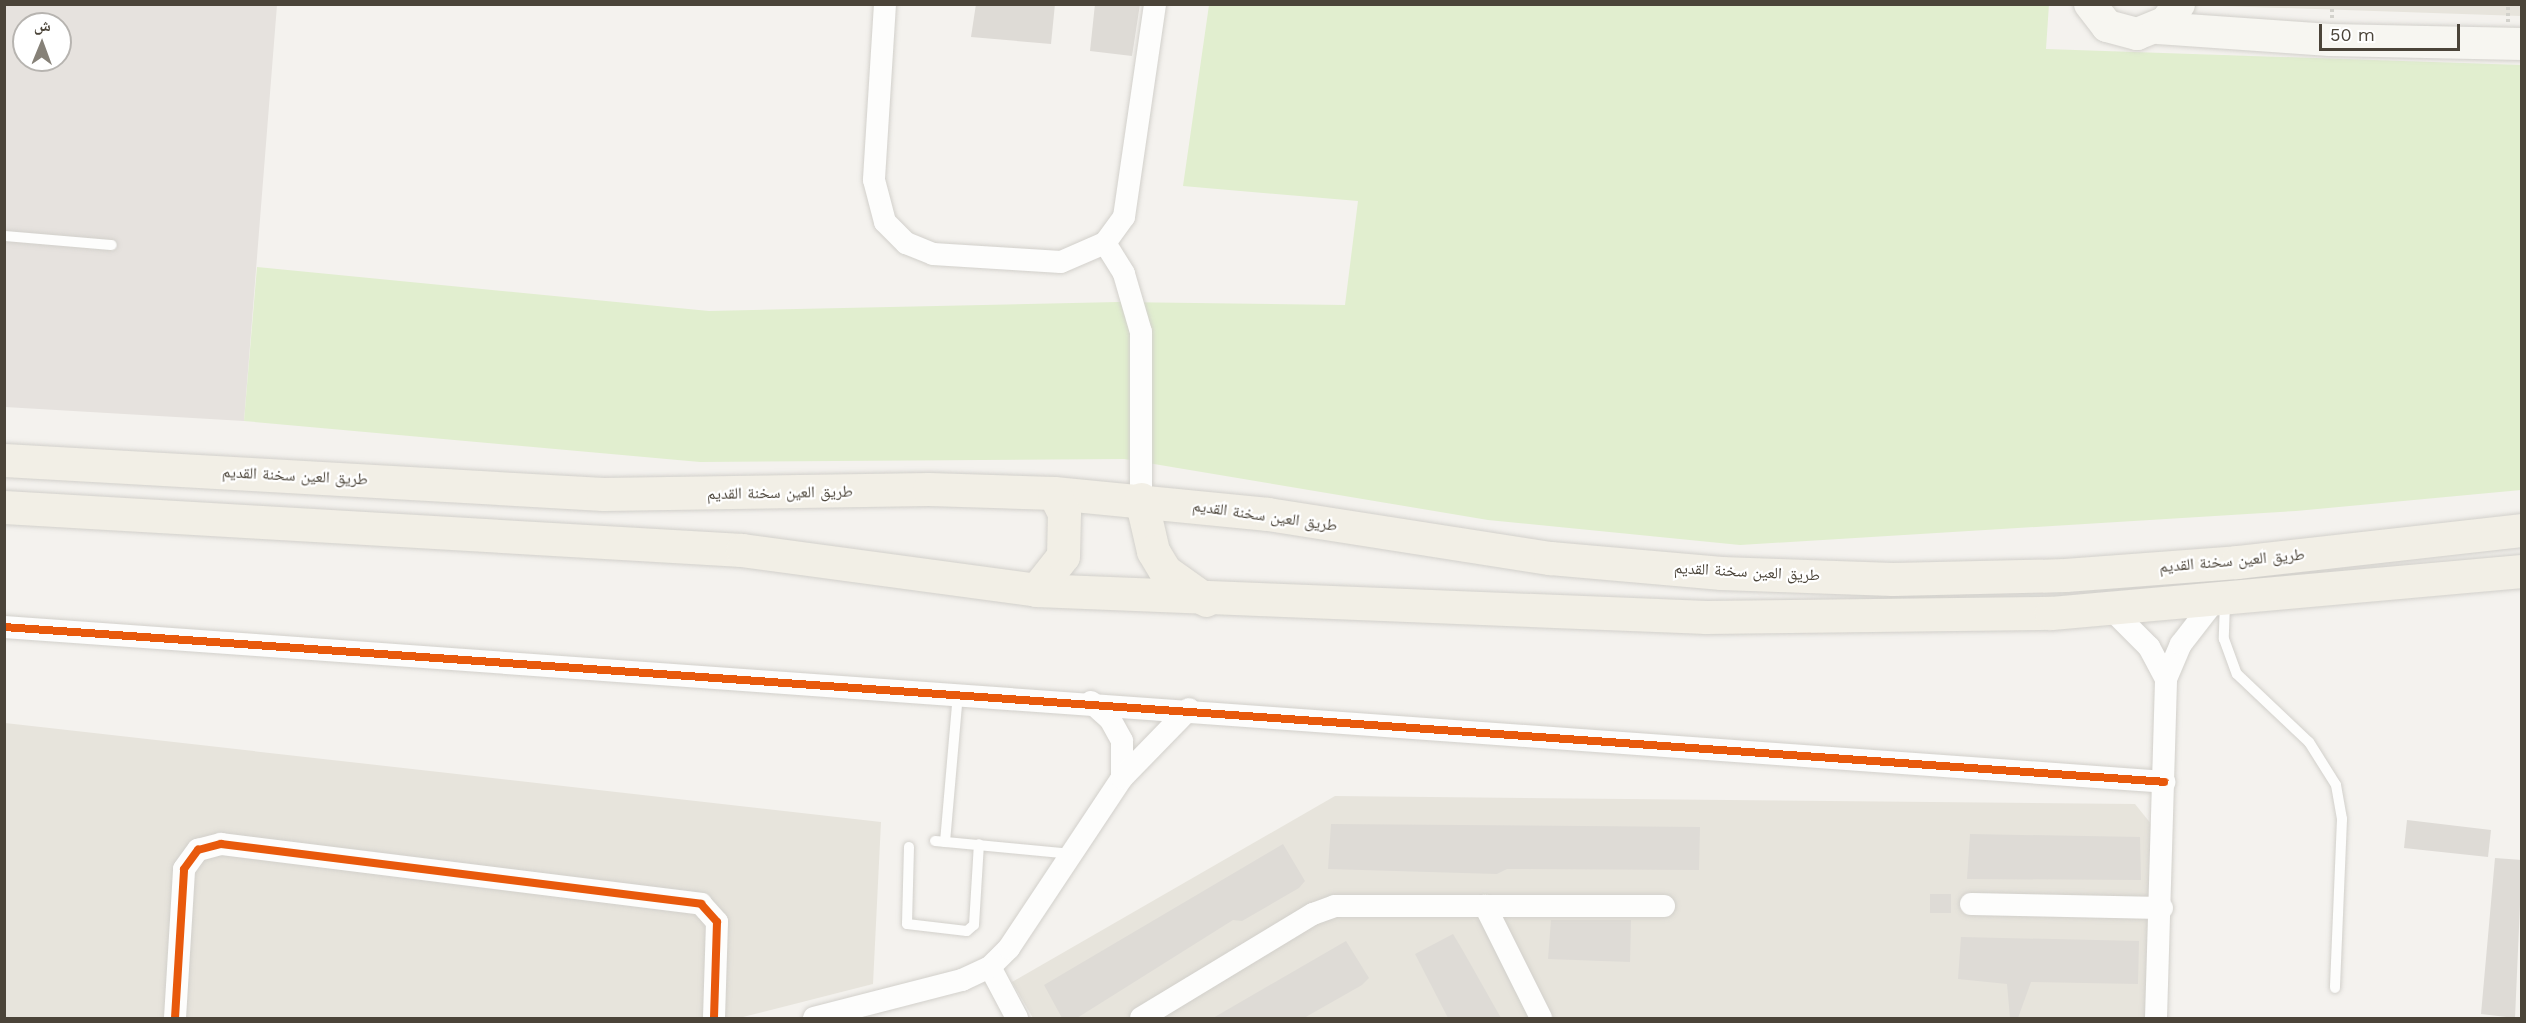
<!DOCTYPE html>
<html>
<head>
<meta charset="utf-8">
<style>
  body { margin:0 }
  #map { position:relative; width:2526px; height:1023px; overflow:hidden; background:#f4f2ee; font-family:"Work Sans","Noto Naskh Arabic",sans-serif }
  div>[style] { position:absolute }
  .residential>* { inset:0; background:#e7e4dc }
  .industrial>* { inset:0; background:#e6e2de }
  .green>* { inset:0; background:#e1eecf }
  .building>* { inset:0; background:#dedbd6 }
  .path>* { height:4px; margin-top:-2px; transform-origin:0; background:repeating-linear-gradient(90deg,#d3d2cc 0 3px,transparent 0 6px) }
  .roads { filter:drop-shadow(0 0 2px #d2d0cb) drop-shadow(0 0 2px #d2d0cb) }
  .lane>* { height:10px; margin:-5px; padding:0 5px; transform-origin:5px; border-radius:5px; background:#fdfdfc }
  .street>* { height:22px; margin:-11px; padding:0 11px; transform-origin:11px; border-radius:11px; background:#fdfdfc }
  .secondary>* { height:32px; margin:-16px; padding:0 16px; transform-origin:16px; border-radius:16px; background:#f7f6f1 }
  .primary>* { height:33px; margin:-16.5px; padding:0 16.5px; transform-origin:16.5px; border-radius:16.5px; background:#f2efe6 }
  .cycleway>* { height:8px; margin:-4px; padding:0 4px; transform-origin:4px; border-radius:4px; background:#e8590c }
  span { translate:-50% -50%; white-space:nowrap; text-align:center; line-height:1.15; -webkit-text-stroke:4.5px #fff; paint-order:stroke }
  .street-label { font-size:16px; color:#4b4439 }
  .frame { position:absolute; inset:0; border:6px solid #4b4439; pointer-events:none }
  .north { position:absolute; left:12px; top:12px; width:60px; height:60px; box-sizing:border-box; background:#fff; border:2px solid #b7b4b0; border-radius:50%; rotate:1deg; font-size:16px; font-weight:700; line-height:24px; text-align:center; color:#4b4439 }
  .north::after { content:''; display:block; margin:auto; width:21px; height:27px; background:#868178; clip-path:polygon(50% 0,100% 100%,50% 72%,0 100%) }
  .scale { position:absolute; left:2319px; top:24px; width:141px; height:27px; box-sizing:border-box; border:3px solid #4b4439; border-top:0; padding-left:8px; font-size:18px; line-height:21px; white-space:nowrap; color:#4b4439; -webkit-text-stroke:4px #fff; paint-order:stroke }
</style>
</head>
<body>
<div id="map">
  <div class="residential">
    <i style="clip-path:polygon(2521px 4px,2521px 16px,2193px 5px)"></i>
    <i style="clip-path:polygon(5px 723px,881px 822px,873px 984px,739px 1018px,5px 1018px)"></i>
    <i style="clip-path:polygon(1335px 796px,2135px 804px,2156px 830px,2146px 1018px,1033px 1018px,1012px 982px)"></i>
  </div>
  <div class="industrial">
    <i style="clip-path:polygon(evenodd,4px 5px,277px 5px,244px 421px,5px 407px,4px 5px,24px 24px,60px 24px,60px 60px,24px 60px,24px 24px)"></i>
  </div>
  <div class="green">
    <i style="clip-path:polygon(2049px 4px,2046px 49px,2521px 65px,2521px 490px,2296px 511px,1740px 545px,1488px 520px,1124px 459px,700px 462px,244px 421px,257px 267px,709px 311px,1118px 302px,1345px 305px,1358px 201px,1183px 186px,1209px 5px)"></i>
  </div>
  <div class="building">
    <i style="clip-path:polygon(976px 4px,1055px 4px,1051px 44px,971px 37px)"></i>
    <i style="clip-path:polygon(1095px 4px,1140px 4px,1132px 56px,1090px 51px)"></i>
    <i style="clip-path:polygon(2407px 820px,2491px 830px,2488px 857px,2404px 848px)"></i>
    <i style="clip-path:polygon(1331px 824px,1700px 827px,1699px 870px,1507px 869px,1497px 874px,1328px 869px)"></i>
    <i style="clip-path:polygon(1970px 834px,2140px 837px,2141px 880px,1967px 879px)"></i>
    <i style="clip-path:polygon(1283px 844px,1305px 881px,1299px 888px,1242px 921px,1233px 920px,1077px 1018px,1062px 1018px,1044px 985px)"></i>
    <i style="clip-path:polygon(2495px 858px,2522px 860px,2515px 1018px,2481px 1014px)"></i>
    <i style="clip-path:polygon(1930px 894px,1951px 894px,1951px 913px,1930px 913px)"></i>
    <i style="clip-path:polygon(1551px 920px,1631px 920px,1630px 962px,1548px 959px)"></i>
    <i style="clip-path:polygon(1453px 934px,1462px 949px,1501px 1018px,1448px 1018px,1415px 954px)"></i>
    <i style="clip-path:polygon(1961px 937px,2139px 941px,2138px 984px,2031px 982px,2018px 1018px,2010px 1018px,2007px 984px,1958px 979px)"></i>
    <i style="clip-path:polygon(1346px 941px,1369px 978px,1362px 985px,1304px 1018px,1213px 1018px)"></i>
  </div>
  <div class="path">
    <i style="left:2332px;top:18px;width:14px;rotate:-90deg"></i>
    <i style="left:2508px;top:22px;width:18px;rotate:-90deg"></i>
  </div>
  <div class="roads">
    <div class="lane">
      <i style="left:4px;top:236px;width:108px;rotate:4.8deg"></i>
      <i style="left:2225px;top:602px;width:37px;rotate:92deg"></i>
      <i style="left:2224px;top:639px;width:37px;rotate:70deg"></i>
      <i style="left:2237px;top:674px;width:99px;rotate:43.4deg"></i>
      <i style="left:2309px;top:742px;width:51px;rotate:57.9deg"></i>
      <i style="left:2336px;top:785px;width:35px;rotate:80deg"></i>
      <i style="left:2342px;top:819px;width:169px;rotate:92.4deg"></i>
      <i style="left:935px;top:841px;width:138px;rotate:5.4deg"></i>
      <i style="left:945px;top:842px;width:150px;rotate:-85deg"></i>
      <i style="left:909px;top:847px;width:77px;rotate:91.5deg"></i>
      <i style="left:907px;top:924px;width:60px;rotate:6.7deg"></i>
      <i style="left:967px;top:931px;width:9px;rotate:-41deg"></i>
      <i style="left:974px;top:925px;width:81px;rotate:-86.5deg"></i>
    </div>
    <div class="street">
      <i style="left:885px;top:4px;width:176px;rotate:93.6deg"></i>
      <i style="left:874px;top:180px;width:43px;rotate:75.3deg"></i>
      <i style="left:885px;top:222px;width:30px;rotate:45deg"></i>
      <i style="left:906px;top:243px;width:29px;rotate:22deg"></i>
      <i style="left:933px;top:254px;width:128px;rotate:3.6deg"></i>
      <i style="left:1061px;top:262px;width:48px;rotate:-23.4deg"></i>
      <i style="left:1105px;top:243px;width:32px;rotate:-54deg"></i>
      <i style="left:1124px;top:217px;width:215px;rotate:-81.7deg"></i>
      <i style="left:1105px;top:243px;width:36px;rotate:58deg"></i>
      <i style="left:1124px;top:274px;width:60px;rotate:73.7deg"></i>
      <i style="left:1141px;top:332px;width:167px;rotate:90deg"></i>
      <i style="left:2111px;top:609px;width:54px;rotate:45deg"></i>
      <i style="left:2149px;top:647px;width:36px;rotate:62deg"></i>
      <i style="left:4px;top:627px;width:2166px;rotate:4.1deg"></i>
      <i style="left:1091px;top:702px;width:25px;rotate:42deg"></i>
      <i style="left:1110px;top:719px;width:25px;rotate:61deg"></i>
      <i style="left:1122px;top:741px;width:37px;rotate:90deg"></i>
      <i style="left:1971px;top:904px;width:191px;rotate:1.2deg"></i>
      <i style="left:1485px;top:906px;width:125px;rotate:63.4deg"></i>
      <i style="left:990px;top:967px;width:58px;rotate:62.1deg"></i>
      <i style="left:175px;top:1018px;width:149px;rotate:-86.5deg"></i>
      <i style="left:184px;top:869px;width:24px;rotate:-54deg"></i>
      <i style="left:198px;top:850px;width:24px;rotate:-15deg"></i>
      <i style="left:221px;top:844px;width:484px;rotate:7.1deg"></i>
      <i style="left:701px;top:904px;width:24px;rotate:48deg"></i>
      <i style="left:717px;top:922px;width:96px;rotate:91.8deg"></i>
      <i style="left:814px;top:1018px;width:153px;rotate:-14.4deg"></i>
      <i style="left:962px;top:980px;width:31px;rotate:-25deg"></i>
      <i style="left:990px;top:967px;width:27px;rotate:-45deg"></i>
      <i style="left:1009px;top:948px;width:204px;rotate:-56.4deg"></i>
      <i style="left:1122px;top:778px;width:96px;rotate:-45.8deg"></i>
      <i style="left:1141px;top:1018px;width:201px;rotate:-31.2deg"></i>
      <i style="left:1313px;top:914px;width:23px;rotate:-20deg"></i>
      <i style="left:1335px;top:906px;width:329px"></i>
      <i style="left:2156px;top:1018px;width:339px;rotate:-88.3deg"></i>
      <i style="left:2166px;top:679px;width:38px;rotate:-67deg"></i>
      <i style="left:2181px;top:644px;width:57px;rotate:-52.1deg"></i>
    </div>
    <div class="secondary">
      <i style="left:2090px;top:4px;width:28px;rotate:52deg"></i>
      <i style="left:2107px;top:26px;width:31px;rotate:15deg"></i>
      <i style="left:2137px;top:34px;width:31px;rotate:-22deg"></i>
      <i style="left:2166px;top:22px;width:22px;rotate:-54deg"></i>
      <i style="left:2158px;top:28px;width:172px;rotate:4deg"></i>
      <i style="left:2330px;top:40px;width:192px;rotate:1.2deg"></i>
    </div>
    <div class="primary">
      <i style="left:4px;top:460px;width:600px;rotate:3.25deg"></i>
      <i style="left:603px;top:494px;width:326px;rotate:-0.9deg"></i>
      <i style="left:929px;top:489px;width:125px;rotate:1.8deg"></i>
      <i style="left:1054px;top:493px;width:215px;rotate:5.6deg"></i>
      <i style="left:1268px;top:514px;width:285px;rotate:8.9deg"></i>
      <i style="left:1550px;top:558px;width:172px;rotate:5deg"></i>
      <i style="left:1721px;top:573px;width:172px;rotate:2deg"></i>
      <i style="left:1893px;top:579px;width:172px;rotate:-1.3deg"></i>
      <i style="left:2065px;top:575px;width:172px;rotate:-4.3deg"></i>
      <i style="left:2237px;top:562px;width:287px;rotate:-6.4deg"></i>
      <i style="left:1141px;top:499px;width:53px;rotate:77deg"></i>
      <i style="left:1153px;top:551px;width:23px;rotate:59deg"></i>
      <i style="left:1165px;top:571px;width:50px;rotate:35.3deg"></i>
      <i style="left:4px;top:507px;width:739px;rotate:3.33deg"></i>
      <i style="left:742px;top:550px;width:297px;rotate:7.7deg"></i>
      <i style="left:1036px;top:590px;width:671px;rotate:2.31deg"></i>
      <i style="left:1706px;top:617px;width:345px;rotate:-0.7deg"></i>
      <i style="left:2051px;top:613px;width:473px;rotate:-5.1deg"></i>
      <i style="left:1036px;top:590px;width:43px;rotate:-51.5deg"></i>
      <i style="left:1063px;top:556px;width:43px;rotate:-88.7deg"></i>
      <i style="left:1064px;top:513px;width:22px;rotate:-117deg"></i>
    </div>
  </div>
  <div class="cycleway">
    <i style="left:4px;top:627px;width:2166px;rotate:4.1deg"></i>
    <i style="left:175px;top:1018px;width:149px;rotate:-86.5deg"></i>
    <i style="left:184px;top:869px;width:24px;rotate:-54deg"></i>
    <i style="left:198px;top:850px;width:24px;rotate:-15deg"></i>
    <i style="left:221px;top:844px;width:484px;rotate:7.1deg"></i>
    <i style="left:701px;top:904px;width:24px;rotate:48deg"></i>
    <i style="left:717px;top:922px;width:96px;rotate:91.8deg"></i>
  </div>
  <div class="street-label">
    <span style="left:295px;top:476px;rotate:3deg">طريق العين سخنة القديم</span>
    <span style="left:780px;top:493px;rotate:-1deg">طريق العين سخنة القديم</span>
    <span style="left:1265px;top:516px;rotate:8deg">طريق العين سخنة القديم</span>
    <span style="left:2232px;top:561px;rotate:-5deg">طريق العين سخنة القديم</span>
    <span style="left:1747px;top:572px;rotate:3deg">طريق العين سخنة القديم</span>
  </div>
  <div class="frame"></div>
  <div class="north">ش</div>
  <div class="scale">50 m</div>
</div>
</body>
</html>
